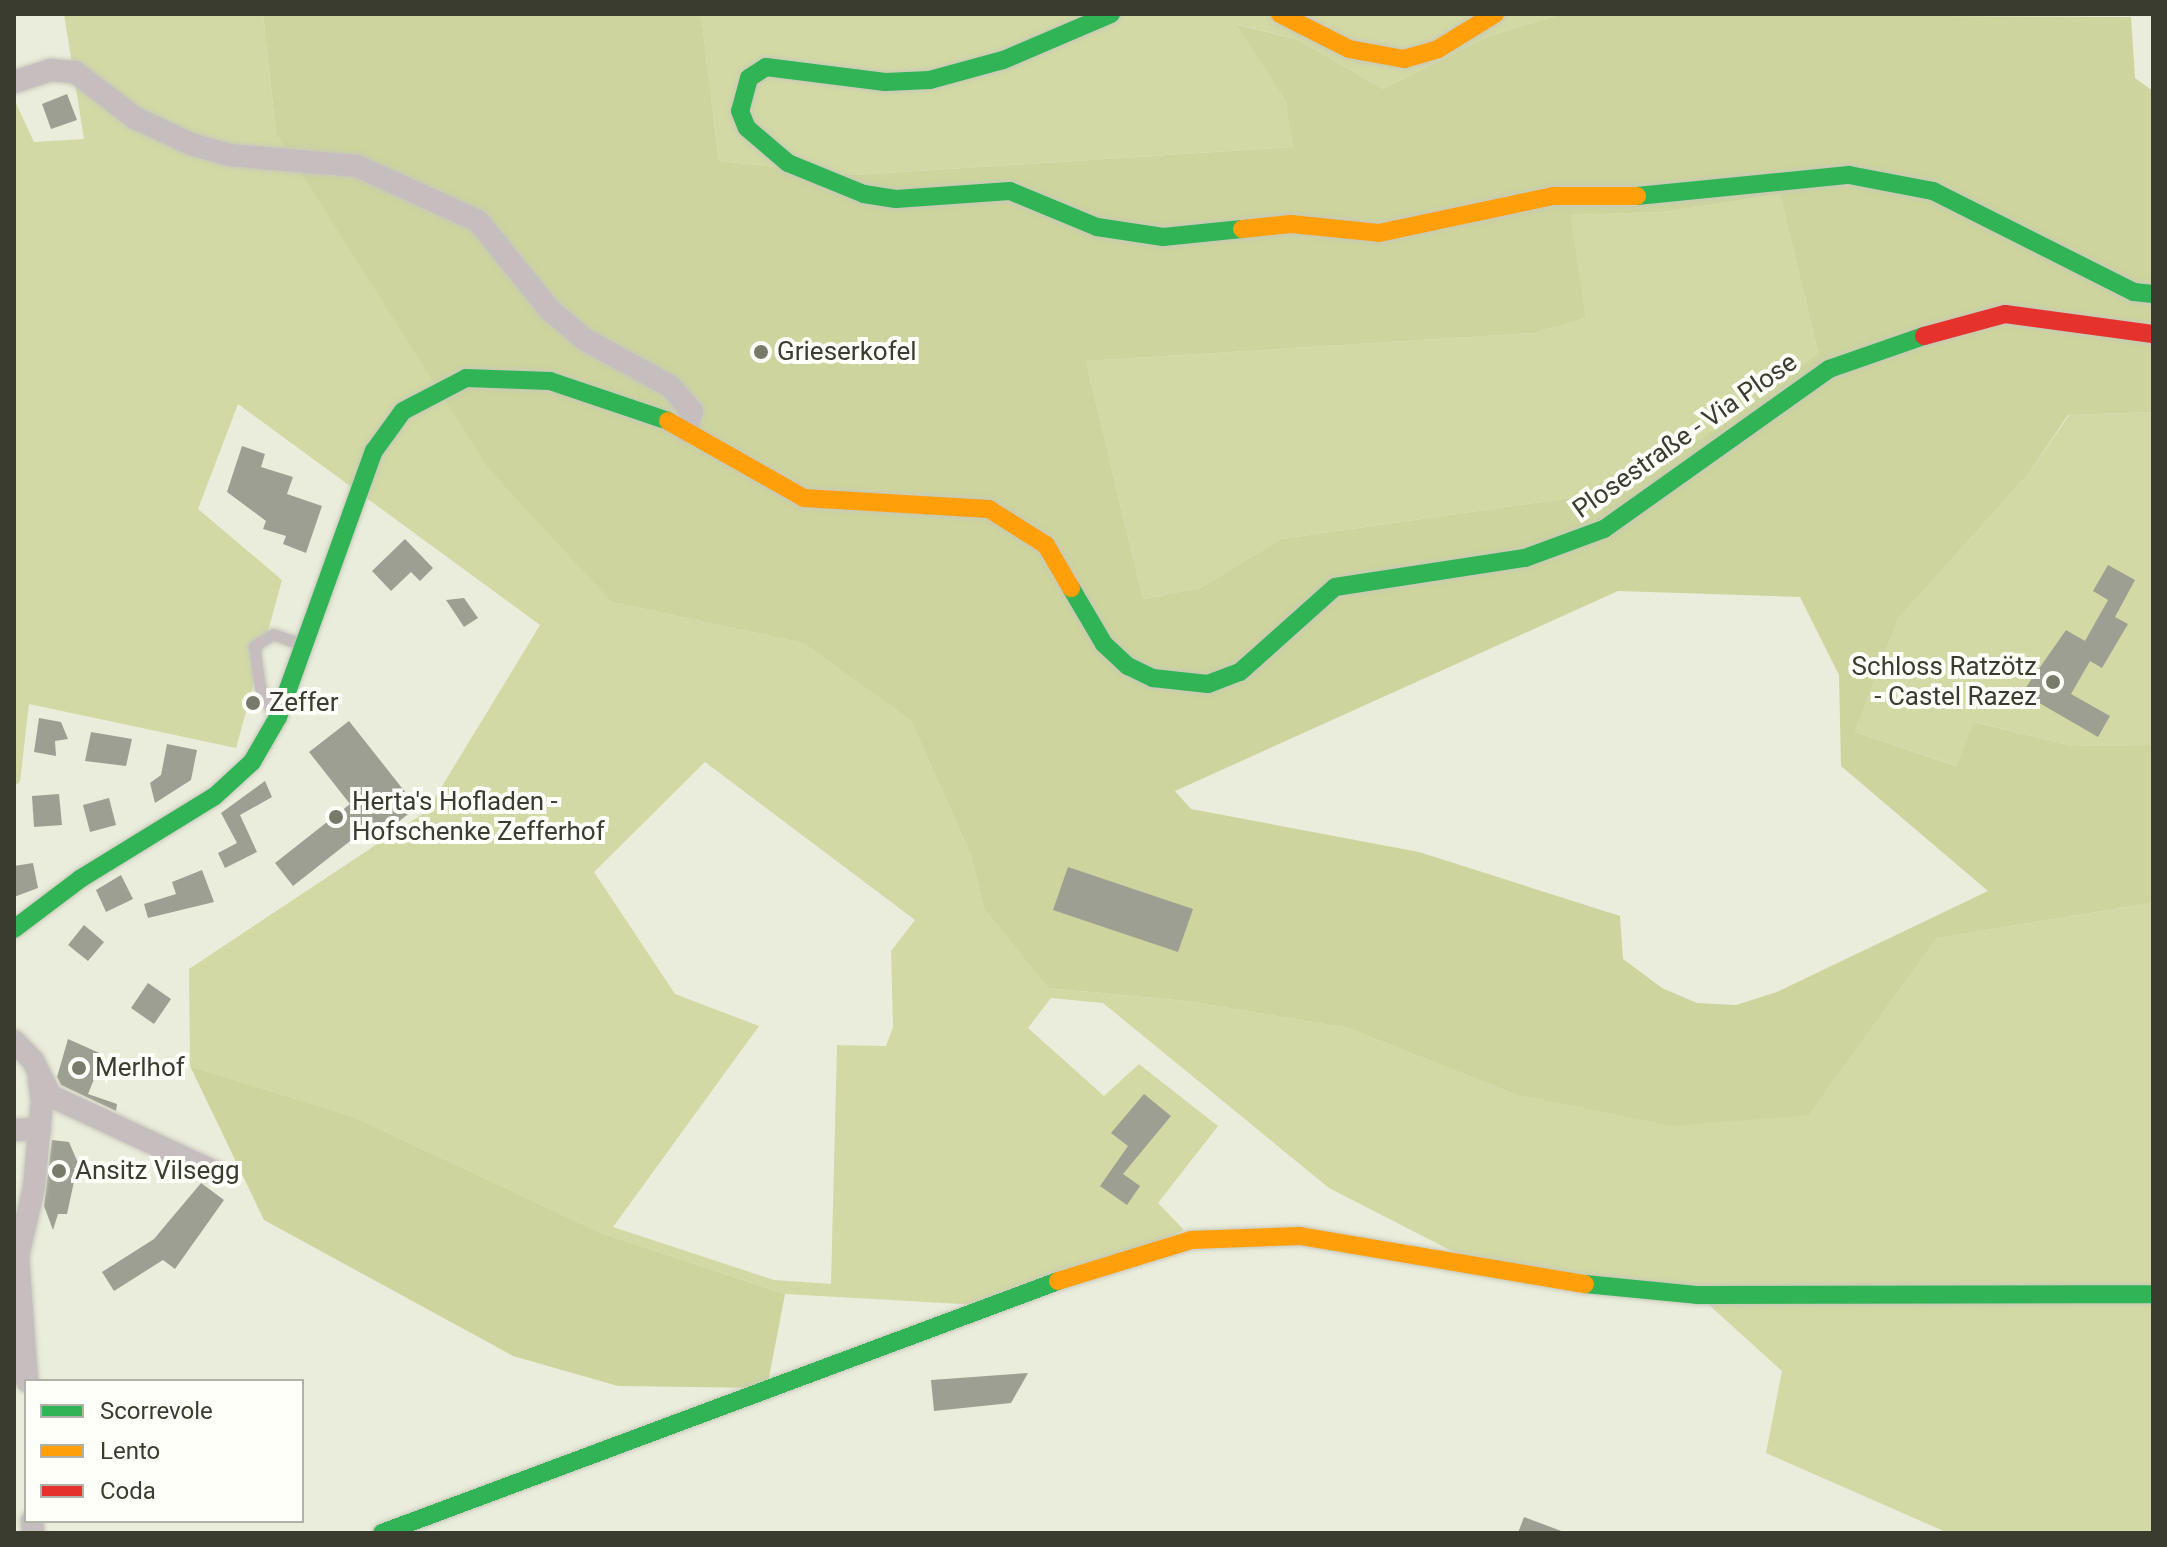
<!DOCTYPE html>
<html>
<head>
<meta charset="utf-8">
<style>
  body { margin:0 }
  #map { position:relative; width:2167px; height:1547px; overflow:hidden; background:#ebeddc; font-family:Roboto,sans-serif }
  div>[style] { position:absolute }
  .green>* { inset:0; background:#d2d9a4 }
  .forest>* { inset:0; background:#cdd49d }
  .building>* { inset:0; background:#9d9f92 }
  .roads { filter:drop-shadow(0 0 2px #c7c8bb) drop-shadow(0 0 2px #c7c8bb) }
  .lane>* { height:11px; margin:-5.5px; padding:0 5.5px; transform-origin:5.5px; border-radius:5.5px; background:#c6bdbf }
  .street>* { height:22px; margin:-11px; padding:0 11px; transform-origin:11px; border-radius:11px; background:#c6bdbf }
  .fast>* { height:18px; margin:-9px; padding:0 9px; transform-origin:9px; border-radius:9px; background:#30b455 }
  .slow>* { height:18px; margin:-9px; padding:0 9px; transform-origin:9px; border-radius:9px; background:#ff9f0a }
  .jam>* { height:18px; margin:-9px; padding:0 9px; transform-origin:9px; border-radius:9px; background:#e5322d }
  .dots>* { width:22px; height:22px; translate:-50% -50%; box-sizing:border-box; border:4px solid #fefff9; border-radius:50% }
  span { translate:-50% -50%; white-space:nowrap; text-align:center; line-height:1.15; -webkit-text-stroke:8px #fefff9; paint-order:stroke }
  .poi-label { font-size:26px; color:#3a3c30 }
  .left { translate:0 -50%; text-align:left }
  .right { translate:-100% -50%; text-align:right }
  .street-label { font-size:26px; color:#3a3c30 }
  .frame { position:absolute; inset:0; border:16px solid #3a3c30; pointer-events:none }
  .legend { position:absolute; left:24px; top:1379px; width:280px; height:144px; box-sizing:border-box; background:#fefff9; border:2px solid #b0b1a9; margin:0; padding:10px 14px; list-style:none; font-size:24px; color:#3a3c30 }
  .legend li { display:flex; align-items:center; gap:16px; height:40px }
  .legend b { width:40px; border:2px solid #b0b1a9 }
</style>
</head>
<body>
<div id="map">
  <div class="green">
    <i style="clip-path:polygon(evenodd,64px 14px,263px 14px,276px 133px,612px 602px,803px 643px,911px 721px,971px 855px,984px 909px,1048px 988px,1186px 1001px,1348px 1028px,1514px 1094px,1809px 1115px,1937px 938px,2153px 903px,2153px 1533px,1948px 1533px,1766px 1453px,1782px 1371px,1698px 1295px,1481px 1266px,1329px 1188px,1103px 1003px,1051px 998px,1028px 1028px,1104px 1096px,1139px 1064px,1218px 1126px,1158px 1203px,1184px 1230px,1014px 1307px,785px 1294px,601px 1233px,354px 1117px,190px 1066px,189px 969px,427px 811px,540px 625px,238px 404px,198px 509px,282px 580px,236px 748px,29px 704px,20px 782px,14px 786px,14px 99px,34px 142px,84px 139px,64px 14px,705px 762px,915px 920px,891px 951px,893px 1027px,886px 1046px,837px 1045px,831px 1284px,774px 1280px,613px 1227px,759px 1026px,675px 994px,594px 872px,705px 762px)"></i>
    <i style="clip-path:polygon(701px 14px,1562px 14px,1489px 36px,1383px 89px,1299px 40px,1237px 24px,1285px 100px,1293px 147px,854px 175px,719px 161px)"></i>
    <i style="clip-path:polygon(1780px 194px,1818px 353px,1681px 452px,1576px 497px,1281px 539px,1200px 588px,1143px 599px,1086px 361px,1534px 333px,1586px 318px,1569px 215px,1665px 212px)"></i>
    <i style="clip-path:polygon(2153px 412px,2153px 745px,2073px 746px,1975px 722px,1958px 766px,1855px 732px,1898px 619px,2029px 473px,2069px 415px)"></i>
  </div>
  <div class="forest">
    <i style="clip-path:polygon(evenodd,263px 14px,701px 14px,719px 161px,854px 175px,1293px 147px,1285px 100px,1236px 24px,1299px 40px,1383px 89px,1489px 36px,1562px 14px,2131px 17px,2135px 78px,2153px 91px,2153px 412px,2068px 415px,2029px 473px,1898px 619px,1855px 732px,1957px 766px,1974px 722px,2073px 746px,2153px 745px,2153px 903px,1937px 938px,1809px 1115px,1673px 1126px,1514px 1094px,1348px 1028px,1186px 1001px,1048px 988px,984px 909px,971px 855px,911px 721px,803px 643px,612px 602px,488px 468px,276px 133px,263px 14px,1780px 194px,1818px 353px,1681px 452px,1576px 497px,1281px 539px,1200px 588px,1143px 599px,1086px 361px,1534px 333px,1586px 318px,1570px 215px,1665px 212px,1780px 194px,263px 14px,1618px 591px,1800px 597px,1839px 675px,1841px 766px,1988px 891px,1777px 992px,1736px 1005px,1697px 1003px,1662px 988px,1623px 959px,1620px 916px,1419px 852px,1191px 809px,1175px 791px,1618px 591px)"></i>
    <i style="clip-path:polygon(190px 1066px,354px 1117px,601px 1233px,785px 1294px,767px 1388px,618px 1386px,513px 1356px,264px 1220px)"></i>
  </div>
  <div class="building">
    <i style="clip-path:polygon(67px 94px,77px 120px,51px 129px,42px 104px)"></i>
    <i style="clip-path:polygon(242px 446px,265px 454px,261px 467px,293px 477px,287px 494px,322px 506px,306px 553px,283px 544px,286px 536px,263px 529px,266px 521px,227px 492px)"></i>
    <i style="clip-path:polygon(405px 539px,433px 568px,420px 581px,411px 572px,391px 591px,372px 571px)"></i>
    <i style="clip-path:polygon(2108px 565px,2135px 580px,2115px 617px,2128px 624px,2102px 668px,2090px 661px,2071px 694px,2110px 716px,2098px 737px,2022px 693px,2066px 630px,2085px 641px,2108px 600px,2093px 591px)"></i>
    <i style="clip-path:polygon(464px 598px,478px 618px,464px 627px,446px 600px)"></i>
    <i style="clip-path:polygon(39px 718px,61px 722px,68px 739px,55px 741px,56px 756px,34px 752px)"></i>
    <i style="clip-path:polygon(349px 721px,417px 807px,377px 839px,368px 827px,293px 886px,275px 863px,350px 804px,309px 752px)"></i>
    <i style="clip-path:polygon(91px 732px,132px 739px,126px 766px,85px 761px)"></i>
    <i style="clip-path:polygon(167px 744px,197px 750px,191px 780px,155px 803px,150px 783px,161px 775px)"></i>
    <i style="clip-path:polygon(265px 781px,272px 797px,240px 815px,257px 852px,225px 868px,218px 853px,237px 843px,221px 813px)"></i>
    <i style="clip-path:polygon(59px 794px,62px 825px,34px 827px,32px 796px)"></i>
    <i style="clip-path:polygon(109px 798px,116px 825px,90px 832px,83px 805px)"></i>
    <i style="clip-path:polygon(33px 863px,38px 888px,14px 897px,14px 866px)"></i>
    <i style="clip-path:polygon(1068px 867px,1193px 909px,1178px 952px,1053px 910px)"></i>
    <i style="clip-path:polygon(202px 870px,214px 902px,148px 918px,144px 904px,176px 894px,172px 882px)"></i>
    <i style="clip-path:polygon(121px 875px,133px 899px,106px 912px,96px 890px)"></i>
    <i style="clip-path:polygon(84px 925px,104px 942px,88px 961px,68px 945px)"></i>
    <i style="clip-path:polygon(148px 983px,171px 999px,154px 1024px,131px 1008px)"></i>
    <i style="clip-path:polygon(68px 1039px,104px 1055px,88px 1094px,117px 1104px,116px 1111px,61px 1085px,57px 1077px)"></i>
    <i style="clip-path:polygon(1144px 1094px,1171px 1116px,1123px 1174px,1140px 1186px,1127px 1205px,1100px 1186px,1128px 1146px,1111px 1133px)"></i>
    <i style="clip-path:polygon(52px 1140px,69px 1142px,78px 1163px,67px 1214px,58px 1214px,53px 1230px,44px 1206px)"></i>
    <i style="clip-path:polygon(201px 1183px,224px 1200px,175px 1269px,163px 1260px,114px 1291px,102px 1272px,154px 1239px)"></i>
    <i style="clip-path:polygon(1028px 1373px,1011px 1403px,934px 1411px,931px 1380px)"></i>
    <i style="clip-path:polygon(1524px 1517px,1564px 1532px,1564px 1533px,1518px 1533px)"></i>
  </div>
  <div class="roads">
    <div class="lane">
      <i style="left:274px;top:715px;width:31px;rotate:-117deg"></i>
      <i style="left:260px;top:687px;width:41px;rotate:-98.3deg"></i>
      <i style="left:254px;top:646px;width:22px;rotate:-32deg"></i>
      <i style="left:273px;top:634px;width:32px;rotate:20deg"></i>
    </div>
    <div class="street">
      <i style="left:14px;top:82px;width:38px;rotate:-18deg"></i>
      <i style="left:50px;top:70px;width:25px;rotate:5deg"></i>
      <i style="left:75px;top:72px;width:76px;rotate:37.5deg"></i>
      <i style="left:135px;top:118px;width:62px;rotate:24.9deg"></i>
      <i style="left:191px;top:144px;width:40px;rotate:16deg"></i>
      <i style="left:229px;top:155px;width:128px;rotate:4.9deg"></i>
      <i style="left:357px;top:166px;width:133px;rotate:24.4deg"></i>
      <i style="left:478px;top:221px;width:113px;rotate:51.1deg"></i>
      <i style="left:549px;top:309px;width:46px;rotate:40.6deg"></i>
      <i style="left:584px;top:339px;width:98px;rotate:28.7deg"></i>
      <i style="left:670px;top:386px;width:33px;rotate:49deg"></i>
      <i style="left:692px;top:411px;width:20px;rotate:108deg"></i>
      <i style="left:14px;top:1041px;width:28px;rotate:46deg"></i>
      <i style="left:33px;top:1061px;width:39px;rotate:63deg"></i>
      <i style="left:51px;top:1096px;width:181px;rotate:24.9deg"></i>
      <i style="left:14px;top:1130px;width:26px;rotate:-2deg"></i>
      <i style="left:27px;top:1381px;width:125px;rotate:-94.1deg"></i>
      <i style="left:18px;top:1256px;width:71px;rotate:-76.9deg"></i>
      <i style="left:34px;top:1187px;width:86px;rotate:-84.7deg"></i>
      <i style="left:42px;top:1101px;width:22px;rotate:-98deg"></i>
      <i style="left:32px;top:1521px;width:12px;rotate:85deg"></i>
    </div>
    <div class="fast">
      <i style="left:1111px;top:14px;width:117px;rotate:156.9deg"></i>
      <i style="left:1003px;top:60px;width:76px;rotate:164.7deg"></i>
      <i style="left:930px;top:80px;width:45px;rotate:177.5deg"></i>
      <i style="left:885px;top:82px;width:120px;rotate:-172.8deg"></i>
      <i style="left:766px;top:67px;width:20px;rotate:147deg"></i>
      <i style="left:749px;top:78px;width:34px;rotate:105deg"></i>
      <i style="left:740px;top:111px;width:18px;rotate:68deg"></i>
      <i style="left:747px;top:128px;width:54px;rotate:40.5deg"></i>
      <i style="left:788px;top:163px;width:82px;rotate:22.2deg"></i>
      <i style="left:864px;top:194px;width:32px;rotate:9deg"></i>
      <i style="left:896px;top:199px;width:114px;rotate:-4deg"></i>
      <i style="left:1010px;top:191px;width:94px;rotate:22.5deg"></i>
      <i style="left:1097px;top:227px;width:67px;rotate:8.6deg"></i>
      <i style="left:1163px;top:237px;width:79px;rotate:-5.8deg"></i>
      <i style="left:1637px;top:196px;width:213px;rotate:-5.7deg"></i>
      <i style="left:1849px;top:175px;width:86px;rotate:10.8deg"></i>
      <i style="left:1933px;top:191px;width:225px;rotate:26.7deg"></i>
      <i style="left:2134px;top:292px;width:19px;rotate:6deg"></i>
      <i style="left:1071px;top:588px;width:65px;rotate:59.5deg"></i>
      <i style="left:1104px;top:644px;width:33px;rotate:43deg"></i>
      <i style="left:1128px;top:666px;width:28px;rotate:26deg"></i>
      <i style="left:1153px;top:678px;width:55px;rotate:6.2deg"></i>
      <i style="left:1208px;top:684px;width:34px;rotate:-21deg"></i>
      <i style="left:1240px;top:672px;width:127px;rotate:-41.8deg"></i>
      <i style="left:1335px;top:587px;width:192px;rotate:-8.7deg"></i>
      <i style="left:1525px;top:558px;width:84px;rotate:-20.2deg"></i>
      <i style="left:1604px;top:529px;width:276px;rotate:-35.4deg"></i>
      <i style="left:1829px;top:369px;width:101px;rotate:-19.2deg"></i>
      <i style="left:14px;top:929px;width:83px;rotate:-37.1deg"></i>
      <i style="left:80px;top:879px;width:158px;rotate:-31.6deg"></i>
      <i style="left:215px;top:796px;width:50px;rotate:-42.6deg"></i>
      <i style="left:252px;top:762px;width:52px;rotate:-60deg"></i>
      <i style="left:278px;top:717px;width:283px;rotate:-70.2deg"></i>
      <i style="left:374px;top:451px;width:49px;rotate:-54.1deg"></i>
      <i style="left:403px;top:411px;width:71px;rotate:-27.6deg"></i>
      <i style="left:466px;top:378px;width:84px;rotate:2deg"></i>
      <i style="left:550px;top:381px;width:125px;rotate:18.7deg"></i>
      <i style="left:1585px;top:1284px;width:114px;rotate:5.6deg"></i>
      <i style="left:1698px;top:1295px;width:455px;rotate:-0.1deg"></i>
      <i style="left:382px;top:1533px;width:721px;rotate:-20.44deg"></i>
    </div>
    <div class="slow">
      <i style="left:1280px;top:14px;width:77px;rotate:26.9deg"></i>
      <i style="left:1349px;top:49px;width:56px;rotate:10.3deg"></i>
      <i style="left:1404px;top:59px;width:35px;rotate:-16deg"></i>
      <i style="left:1438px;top:49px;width:67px;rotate:-31.6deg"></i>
      <i style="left:1242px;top:229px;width:49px;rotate:-5.8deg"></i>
      <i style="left:1291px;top:224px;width:88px;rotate:5.8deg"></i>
      <i style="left:1379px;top:233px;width:178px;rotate:-12deg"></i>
      <i style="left:1553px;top:196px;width:84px"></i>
      <i style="left:668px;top:421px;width:156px;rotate:29.5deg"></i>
      <i style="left:804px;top:498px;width:185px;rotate:3.4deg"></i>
      <i style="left:989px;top:509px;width:67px;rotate:32.3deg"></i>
      <i style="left:1046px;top:545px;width:50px;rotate:59.8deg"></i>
      <i style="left:1058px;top:1281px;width:139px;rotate:-17.1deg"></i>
      <i style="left:1191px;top:1240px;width:109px;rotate:-2.1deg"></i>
      <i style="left:1300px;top:1236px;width:289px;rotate:9.6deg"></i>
    </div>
    <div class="jam">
      <i style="left:1924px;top:336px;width:84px;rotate:-15.2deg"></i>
      <i style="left:2005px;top:314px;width:149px;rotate:7.7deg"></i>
    </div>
  </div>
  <div class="dots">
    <i style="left:761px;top:352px;background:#787a6c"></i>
    <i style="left:2053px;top:682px;background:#787a6c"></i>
    <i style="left:253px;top:703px;background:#787a6c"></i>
    <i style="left:336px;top:817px;background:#787a6c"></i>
    <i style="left:79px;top:1068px;background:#787a6c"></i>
    <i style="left:59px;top:1171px;background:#787a6c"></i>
  </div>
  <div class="poi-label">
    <span class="left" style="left:777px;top:352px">Grieserkofel</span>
    <span class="right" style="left:2037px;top:682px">Schloss Ratzötz<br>- Castel Razez</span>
    <span class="left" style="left:269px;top:703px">Zeffer</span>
    <span class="left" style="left:352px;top:817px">Herta's Hofladen -<br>Hofschenke Zefferhof</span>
    <span class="left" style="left:95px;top:1068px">Merlhof</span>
    <span class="left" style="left:75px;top:1171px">Ansitz Vilsegg</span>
  </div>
  <div class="street-label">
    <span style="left:1685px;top:436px;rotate:-35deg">Plosestraße - Via Plose</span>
  </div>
  <div class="frame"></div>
  <ul class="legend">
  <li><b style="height:10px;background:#30b455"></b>Scorrevole</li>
  <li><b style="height:10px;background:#ff9f0a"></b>Lento</li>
  <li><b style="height:10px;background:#e5322d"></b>Coda</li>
  </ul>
</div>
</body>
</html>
